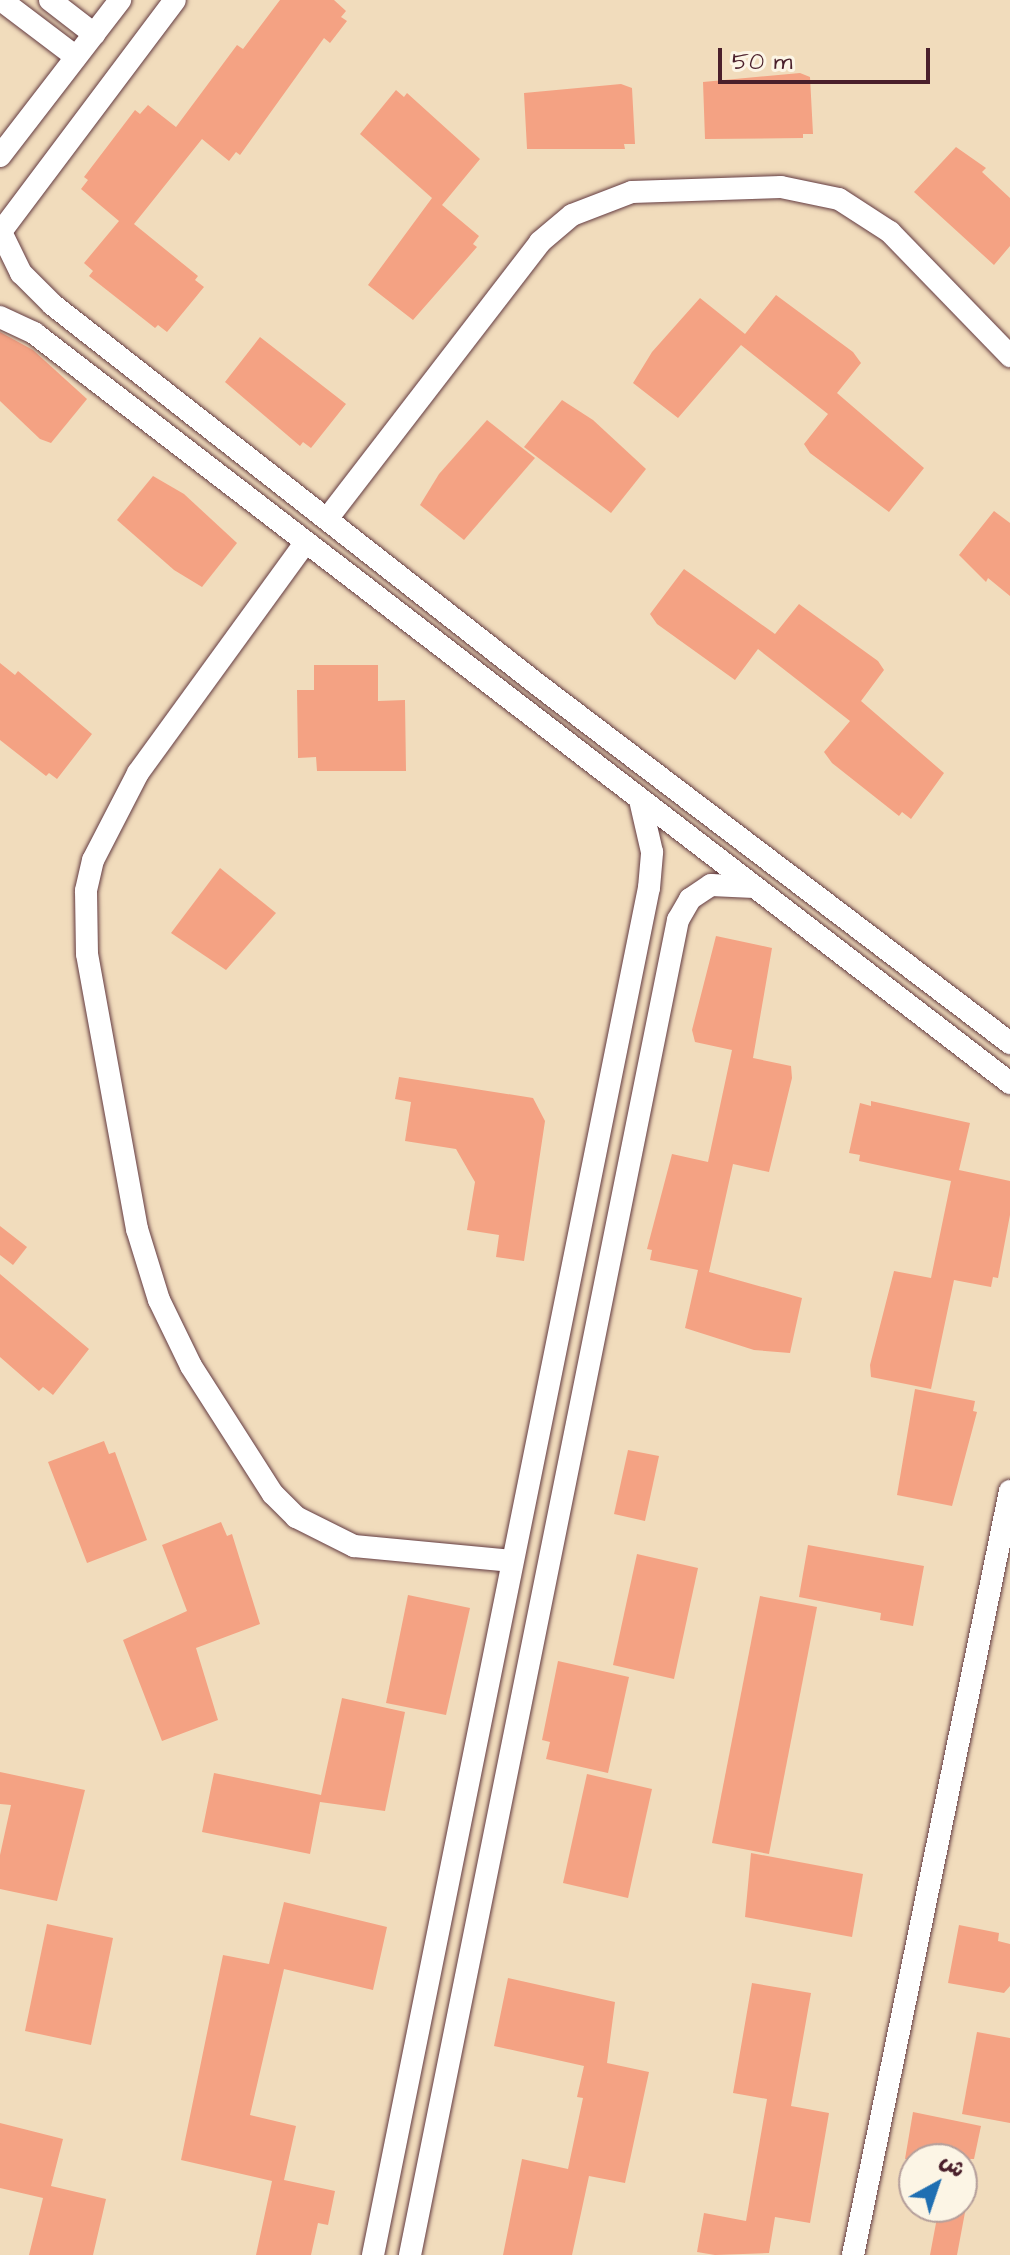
<!DOCTYPE html>
<html>
<head>
<meta charset="utf-8">
<style>
  body { margin:0 }
  #map { position:relative; width:1010px; height:2255px; overflow:hidden; background:#f1dcbc; font-family:"Architects Daughter","Playpen Sans Arabic",sans-serif }
  div>[style] { position:absolute }
  .building>* { inset:0; background:#f4a283 }
  .roads { filter:drop-shadow(0 0 2px #633b41) drop-shadow(0 0 2px #633b41) }
  .street>* { height:22px; margin:-11px; padding:0 11px; transform-origin:11px; border-radius:11px; background:#fff }
  span { translate:-50% -50%; white-space:nowrap; text-align:center; line-height:1.15; -webkit-text-stroke:7px #fcf5e5; paint-order:stroke }
  .north { position:absolute; left:898px; top:2143px; width:80px; height:80px; box-sizing:border-box; background:#fcf5e5; border:2px solid #b59f9b; border-radius:50%; rotate:40deg; font-size:22px; font-weight:700; line-height:32px; text-align:center; color:#4a1f2b }
  .north::after { content:''; display:block; margin:auto; width:28px; height:36px; background:#1f6fb2; clip-path:polygon(50% 0,100% 100%,50% 72%,0 100%) }
  .scale { position:absolute; left:718px; top:48px; width:212px; height:36px; box-sizing:border-box; border:4px solid #4a1f2b; border-top:0; padding-left:10px; font-size:24px; line-height:28px; white-space:nowrap; color:#4a1f2b; -webkit-text-stroke:6px #fcf5e5; paint-order:stroke }
</style>
</head>
<body>
<div id="map">
  <div class="building">
    <i style="clip-path:polygon(280px 0,334px 0,346px 11px,341px 17px,347px 21px,330px 43px,324px 38px,240px 155px,236px 152px,229px 161px,202px 139px,134px 224px,198px 276px,195px 280px,204px 287px,167px 332px,158px 325px,155px 328px,89px 276px,93px 271px,84px 263px,119px 221px,81px 189px,88px 180px,84px 177px,135px 110px,140px 114px,148px 105px,176px 127px,237px 45px,243px 49px)"></i>
    <i style="clip-path:polygon(800px 73px,810px 77px,813px 134px,803px 134px,803px 138px,705px 139px,703px 82px)"></i>
    <i style="clip-path:polygon(621px 84px,632px 88px,635px 144px,624px 144px,625px 149px,527px 149px,524px 93px)"></i>
    <i style="clip-path:polygon(396px 90px,404px 97px,407px 93px,480px 159px,442px 205px,479px 236px,473px 244px,477px 247px,413px 320px,368px 285px,432px 198px,360px 134px)"></i>
    <i style="clip-path:polygon(956px 147px,986px 168px,982px 172px,1010px 198px,1010px 246px,994px 265px,914px 192px)"></i>
    <i style="clip-path:polygon(776px 295px,853px 352px,861px 363px,837px 393px,924px 468px,889px 512px,810px 453px,804px 444px,828px 414px,741px 345px,678px 418px,633px 383px,652px 352px,700px 298px,745px 334px)"></i>
    <i style="clip-path:polygon(0 332px,33px 350px,87px 399px,51px 443px,40px 439px,0 401px)"></i>
    <i style="clip-path:polygon(260px 337px,346px 404px,311px 448px,303px 442px,300px 446px,225px 382px)"></i>
    <i style="clip-path:polygon(562px 400px,593px 420px,646px 469px,611px 513px,524px 447px)"></i>
    <i style="clip-path:polygon(487px 420px,535px 458px,464px 540px,420px 505px,439px 474px)"></i>
    <i style="clip-path:polygon(153px 476px,184px 494px,237px 543px,202px 587px,174px 570px,117px 520px)"></i>
    <i style="clip-path:polygon(994px 511px,1010px 523px,1010px 596px,988px 578px,986px 582px,959px 555px)"></i>
    <i style="clip-path:polygon(684px 569px,775px 634px,799px 604px,878px 661px,884px 670px,861px 701px,944px 773px,911px 819px,902px 812px,899px 816px,832px 763px,824px 752px,850px 721px,758px 649px,735px 680px,657px 624px,650px 614px)"></i>
    <i style="clip-path:polygon(0 663px,15px 675px,18px 671px,92px 734px,57px 779px,49px 773px,46px 776px,0 740px)"></i>
    <i style="clip-path:polygon(314px 665px,378px 665px,378px 701px,405px 700px,406px 771px,317px 771px,316px 757px,298px 758px,297px 690px,314px 690px)"></i>
    <i style="clip-path:polygon(220px 868px,276px 913px,226px 970px,171px 933px)"></i>
    <i style="clip-path:polygon(716px 936px,772px 948px,753px 1058px,791px 1066px,792px 1078px,769px 1172px,733px 1164px,709px 1272px,802px 1298px,790px 1353px,754px 1350px,685px 1328px,698px 1270px,650px 1260px,652px 1250px,647px 1249px,672px 1154px,708px 1162px,732px 1050px,695px 1042px,692px 1030px)"></i>
    <i style="clip-path:polygon(399px 1077px,533px 1098px,545px 1121px,524px 1261px,496px 1257px,499px 1235px,467px 1230px,475px 1182px,456px 1149px,405px 1141px,411px 1102px,395px 1099px)"></i>
    <i style="clip-path:polygon(871px 1101px,970px 1123px,959px 1170px,1010px 1181px,1010px 1215px,998px 1278px,993px 1277px,991px 1287px,954px 1280px,931px 1389px,871px 1377px,870px 1365px,894px 1271px,931px 1278px,951px 1181px,859px 1161px,860px 1155px,849px 1153px,860px 1103px,871px 1106px)"></i>
    <i style="clip-path:polygon(0 1226px,27px 1247px,13px 1265px,0 1255px)"></i>
    <i style="clip-path:polygon(0 1274px,89px 1349px,53px 1395px,43px 1387px,39px 1391px,0 1357px)"></i>
    <i style="clip-path:polygon(915px 1389px,975px 1401px,973px 1411px,977px 1412px,952px 1506px,897px 1495px)"></i>
    <i style="clip-path:polygon(104px 1441px,109px 1454px,115px 1452px,147px 1540px,87px 1563px,48px 1462px)"></i>
    <i style="clip-path:polygon(628px 1450px,659px 1456px,645px 1521px,614px 1514px)"></i>
    <i style="clip-path:polygon(221px 1522px,227px 1536px,232px 1534px,260px 1624px,196px 1648px,218px 1720px,162px 1741px,123px 1640px,187px 1611px,162px 1545px)"></i>
    <i style="clip-path:polygon(808px 1545px,924px 1566px,913px 1626px,880px 1620px,881px 1613px,799px 1597px)"></i>
    <i style="clip-path:polygon(637px 1554px,698px 1568px,674px 1679px,613px 1665px)"></i>
    <i style="clip-path:polygon(408px 1595px,470px 1608px,446px 1715px,386px 1703px)"></i>
    <i style="clip-path:polygon(760px 1596px,817px 1607px,769px 1854px,712px 1843px)"></i>
    <i style="clip-path:polygon(558px 1661px,629px 1677px,608px 1773px,546px 1759px,550px 1742px,542px 1740px)"></i>
    <i style="clip-path:polygon(342px 1698px,405px 1712px,385px 1811px,320px 1802px,310px 1854px,202px 1832px,214px 1773px,321px 1795px)"></i>
    <i style="clip-path:polygon(0 1772px,85px 1790px,57px 1901px,0 1889px,0 1855px,11px 1805px,0 1804px)"></i>
    <i style="clip-path:polygon(587px 1774px,652px 1789px,628px 1898px,563px 1883px)"></i>
    <i style="clip-path:polygon(751px 1853px,863px 1874px,852px 1937px,745px 1917px)"></i>
    <i style="clip-path:polygon(284px 1902px,387px 1927px,373px 1990px,284px 1969px,250px 2115px,296px 2126px,284px 2180px,335px 2191px,328px 2225px,318px 2223px,311px 2255px,256px 2255px,272px 2181px,181px 2160px,223px 1955px,269px 1964px)"></i>
    <i style="clip-path:polygon(47px 1924px,113px 1938px,91px 2045px,25px 2031px)"></i>
    <i style="clip-path:polygon(959px 1925px,999px 1933px,998px 1941px,1010px 1944px,1010px 1986px,1004px 1993px,948px 1983px)"></i>
    <i style="clip-path:polygon(508px 1978px,615px 2002px,607px 2063px,649px 2072px,625px 2183px,589px 2176px,572px 2255px,503px 2255px,522px 2159px,568px 2169px,583px 2098px,577px 2097px,584px 2066px,494px 2046px)"></i>
    <i style="clip-path:polygon(752px 1983px,811px 1993px,791px 2106px,829px 2113px,810px 2223px,775px 2217px,769px 2253px,715px 2255px,697px 2252px,704px 2213px,746px 2221px,767px 2099px,733px 2093px)"></i>
    <i style="clip-path:polygon(977px 2032px,1010px 2038px,1010px 2123px,962px 2114px)"></i>
    <i style="clip-path:polygon(913px 2112px,981px 2126px,974px 2159px,905px 2159px)"></i>
    <i style="clip-path:polygon(0 2123px,63px 2139px,51px 2186px,106px 2199px,93px 2255px,29px 2255px,43px 2198px,0 2188px)"></i>
    <i style="clip-path:polygon(939px 2207px,966px 2207px,957px 2255px,930px 2255px)"></i>
  </div>
  <div class="roads">
    <div class="street">
      <i style="left:1px;top:0;width:94px;rotate:37.2deg"></i>
      <i style="left:50px;top:0;width:56px;rotate:37.7deg"></i>
      <i style="left:0;top:156px;width:197px;rotate:-52.4deg"></i>
      <i style="left:1px;top:232px;width:46px;rotate:64deg"></i>
      <i style="left:21px;top:273px;width:45px;rotate:45deg"></i>
      <i style="left:53px;top:305px;width:615px;rotate:38.06deg"></i>
      <i style="left:537px;top:684px;width:594px;rotate:37.2deg"></i>
      <i style="left:0;top:233px;width:291px;rotate:-53.1deg"></i>
      <i style="left:0;top:317px;width:38px;rotate:25deg"></i>
      <i style="left:34px;top:333px;width:1231px;rotate:37.54deg"></i>
      <i style="left:327px;top:519px;width:349px;rotate:-52.4deg"></i>
      <i style="left:540px;top:242px;width:42px;rotate:-40.2deg"></i>
      <i style="left:572px;top:215px;width:64px;rotate:-21deg"></i>
      <i style="left:632px;top:192px;width:149px;rotate:-1.9deg"></i>
      <i style="left:781px;top:187px;width:59px;rotate:11.7deg"></i>
      <i style="left:839px;top:199px;width:61px;rotate:32.9deg"></i>
      <i style="left:890px;top:232px;width:173px;rotate:45.9deg"></i>
      <i style="left:305px;top:543px;width:284px;rotate:126deg"></i>
      <i style="left:138px;top:773px;width:98px;rotate:117.3deg"></i>
      <i style="left:93px;top:860px;width:32px;rotate:103deg"></i>
      <i style="left:86px;top:891px;width:63px;rotate:89.1deg"></i>
      <i style="left:87px;top:954px;width:280px;rotate:79.7deg"></i>
      <i style="left:137px;top:1229px;width:74px;rotate:72.8deg"></i>
      <i style="left:159px;top:1300px;width:73px;rotate:64.1deg"></i>
      <i style="left:191px;top:1366px;width:152px;rotate:57.4deg"></i>
      <i style="left:273px;top:1494px;width:33px;rotate:45deg"></i>
      <i style="left:296px;top:1517px;width:65px;rotate:26.6deg"></i>
      <i style="left:354px;top:1546px;width:159px;rotate:5.4deg"></i>
      <i style="left:373px;top:2255px;width:1395px;rotate:-78.59deg"></i>
      <i style="left:649px;top:888px;width:36px;rotate:-85deg"></i>
      <i style="left:652px;top:852px;width:53px;rotate:-103deg"></i>
      <i style="left:410px;top:2255px;width:1362px;rotate:-78.65deg"></i>
      <i style="left:678px;top:920px;width:24px;rotate:-60deg"></i>
      <i style="left:690px;top:899px;width:25px;rotate:-34deg"></i>
      <i style="left:711px;top:885px;width:43px;rotate:2.7deg"></i>
      <i style="left:853px;top:2255px;width:780px;rotate:-78.39deg"></i>
    </div>
  </div>
  <div class="north">ش</div>
  <div class="scale">50 m</div>
</div>
</body>
</html>
